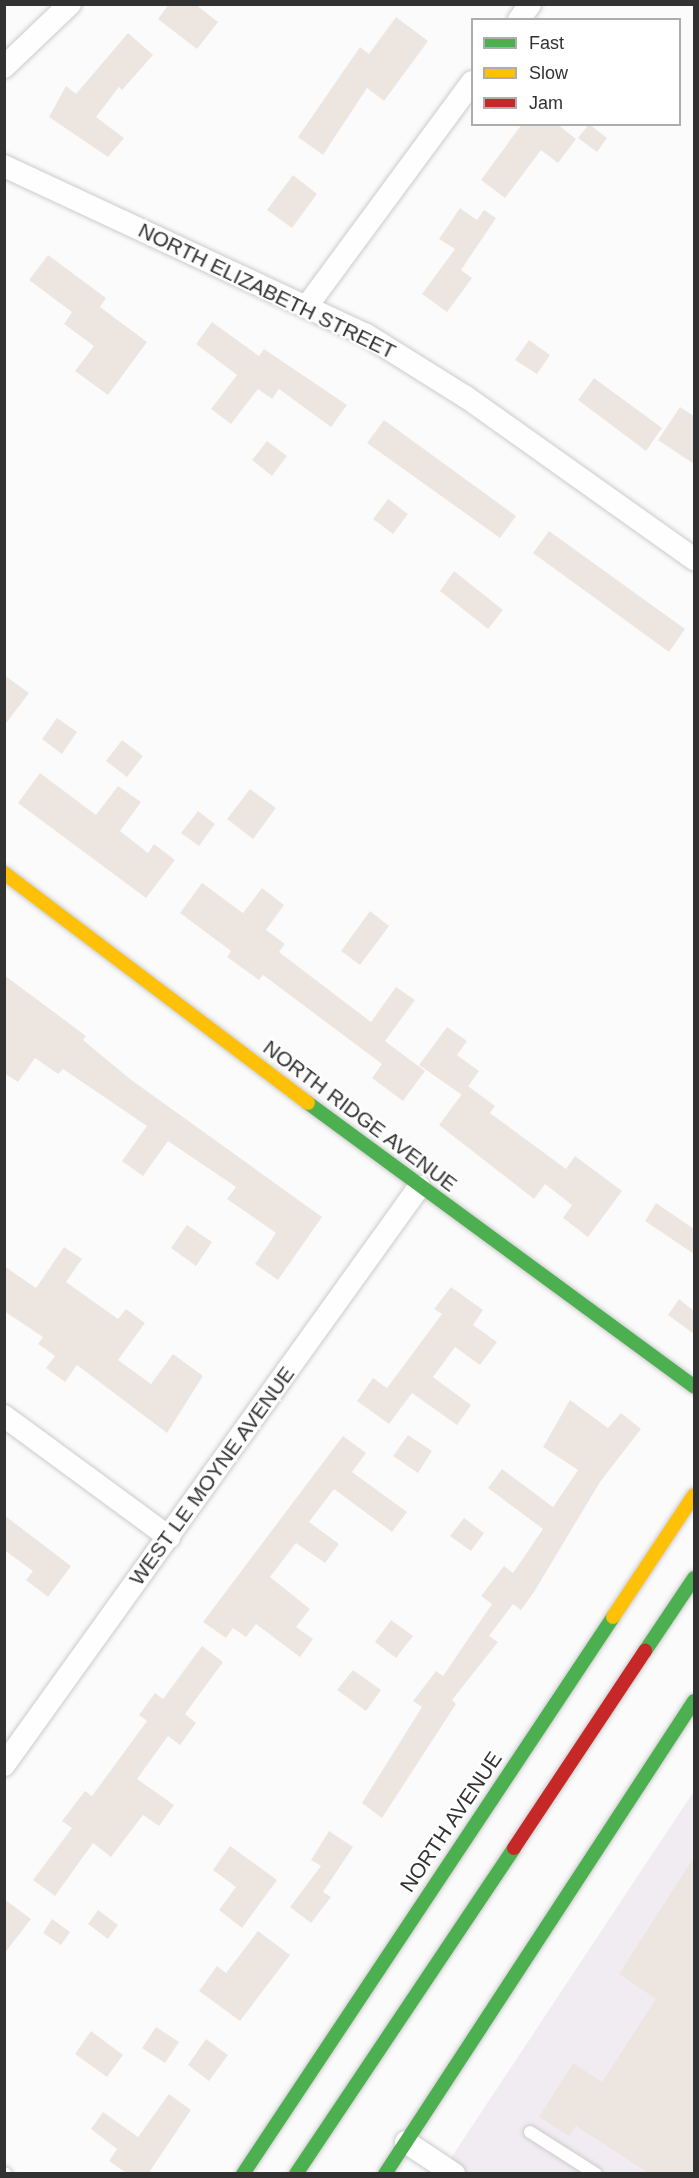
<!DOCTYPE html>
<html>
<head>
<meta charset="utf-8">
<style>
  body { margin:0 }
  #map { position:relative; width:699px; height:2178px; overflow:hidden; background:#fcfbfc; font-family:Arial,sans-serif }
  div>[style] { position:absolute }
  .built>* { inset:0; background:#f1ecf1 }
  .building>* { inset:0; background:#ede6e0 }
  .roads { filter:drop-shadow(0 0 2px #cccbcc) drop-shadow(0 0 2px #cccbcc) }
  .lane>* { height:12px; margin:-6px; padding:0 6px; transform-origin:6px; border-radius:6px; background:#fffeff }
  .street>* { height:22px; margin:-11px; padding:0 11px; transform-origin:11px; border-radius:11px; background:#fffeff }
  .fast>* { height:14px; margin:-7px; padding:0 7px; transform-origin:7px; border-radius:7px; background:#4caf50 }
  .slow>* { height:14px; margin:-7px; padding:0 7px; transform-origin:7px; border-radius:7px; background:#ffc107 }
  .jam>* { height:14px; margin:-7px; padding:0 7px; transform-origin:7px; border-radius:7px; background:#c62828 }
  span { translate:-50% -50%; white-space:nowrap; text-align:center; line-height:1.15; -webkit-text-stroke:4.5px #fff; paint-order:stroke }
  .street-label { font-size:21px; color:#333233 }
  .frame { position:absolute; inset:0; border:6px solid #333233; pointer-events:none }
  .legend { position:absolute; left:471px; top:18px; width:210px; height:108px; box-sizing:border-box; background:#fff; border:2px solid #adadad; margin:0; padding:8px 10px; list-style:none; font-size:18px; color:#333233 }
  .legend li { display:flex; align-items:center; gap:12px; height:30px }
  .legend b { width:30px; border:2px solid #adadad }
</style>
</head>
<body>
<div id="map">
  <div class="built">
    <i style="clip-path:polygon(694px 1791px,694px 2173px,441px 2173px)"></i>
  </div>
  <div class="building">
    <i style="clip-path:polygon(169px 4px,195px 4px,218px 22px,197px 49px,158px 19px)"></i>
    <i style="clip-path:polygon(396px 17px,428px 41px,384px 101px,367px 88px,323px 155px,298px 137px,360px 47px,369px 54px)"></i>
    <i style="clip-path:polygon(128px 33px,153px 55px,122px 90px,119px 87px,96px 117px,124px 138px,108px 157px,49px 117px,66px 86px,76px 94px)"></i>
    <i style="clip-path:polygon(522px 124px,557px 124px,576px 139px,558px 163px,541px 150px,505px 198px,481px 180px)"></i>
    <i style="clip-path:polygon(589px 124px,607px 138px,597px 152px,578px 138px)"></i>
    <i style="clip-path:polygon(293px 175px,317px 194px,292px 228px,267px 210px)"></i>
    <i style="clip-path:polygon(460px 208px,477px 220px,484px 210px,496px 218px,461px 270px,472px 278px,447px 312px,422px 294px,455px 249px,439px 239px)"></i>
    <i style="clip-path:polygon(48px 255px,106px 298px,100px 307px,147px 342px,108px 395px,75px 371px,94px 346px,64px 324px,72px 312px,29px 280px)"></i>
    <i style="clip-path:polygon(212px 322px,259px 356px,264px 349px,347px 405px,331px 427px,279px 389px,272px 399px,258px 389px,231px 424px,211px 409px,237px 375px,196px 344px)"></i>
    <i style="clip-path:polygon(529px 340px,550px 355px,537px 374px,515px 360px)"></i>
    <i style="clip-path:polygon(594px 378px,662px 428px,646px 451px,578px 400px)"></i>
    <i style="clip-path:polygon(680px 407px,694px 416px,694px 464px,658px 440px)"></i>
    <i style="clip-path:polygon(384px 420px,516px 516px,500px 538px,367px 443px)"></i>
    <i style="clip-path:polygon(267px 441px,287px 456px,272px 476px,252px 460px)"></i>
    <i style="clip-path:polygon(388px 499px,408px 514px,393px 534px,373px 519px)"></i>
    <i style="clip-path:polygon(549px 531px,685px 629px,669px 652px,533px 553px)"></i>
    <i style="clip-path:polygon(454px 571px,503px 610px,488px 629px,440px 591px)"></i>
    <i style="clip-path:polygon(4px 675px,29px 693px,4px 726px)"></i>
    <i style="clip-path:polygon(57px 718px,77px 732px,62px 754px,42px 739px)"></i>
    <i style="clip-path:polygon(122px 740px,143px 756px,127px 777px,106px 761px)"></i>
    <i style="clip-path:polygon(40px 773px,96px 815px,118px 786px,141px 802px,120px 831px,148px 853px,154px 844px,175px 860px,146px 898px,18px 803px)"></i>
    <i style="clip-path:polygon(250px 789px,276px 808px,253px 839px,227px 819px)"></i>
    <i style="clip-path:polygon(198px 811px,215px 824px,199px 846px,181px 833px)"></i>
    <i style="clip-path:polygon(202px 883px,243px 913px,262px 888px,284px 905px,266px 930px,285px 944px,279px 952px,371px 1022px,396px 987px,415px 1000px,385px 1041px,425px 1071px,403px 1101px,372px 1078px,382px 1064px,263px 975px,259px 980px,227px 957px,231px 951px,180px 913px)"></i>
    <i style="clip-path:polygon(370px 911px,389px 926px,360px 965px,341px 951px)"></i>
    <i style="clip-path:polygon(4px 975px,86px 1036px,83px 1040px,130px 1079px,322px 1217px,278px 1280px,255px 1264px,276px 1233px,227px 1199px,236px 1187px,168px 1141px,143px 1176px,122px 1161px,147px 1126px,63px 1069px,58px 1074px,35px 1058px,18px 1082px,4px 1073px)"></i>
    <i style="clip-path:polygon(447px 1027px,467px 1041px,457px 1055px,479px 1071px,462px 1095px,419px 1065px)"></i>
    <i style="clip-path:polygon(468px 1086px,495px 1106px,490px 1113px,566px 1169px,575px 1156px,622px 1191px,588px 1237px,563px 1218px,572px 1205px,545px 1184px,534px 1199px,439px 1125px)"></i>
    <i style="clip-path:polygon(656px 1203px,694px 1229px,694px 1254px,645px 1221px)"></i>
    <i style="clip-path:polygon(187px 1225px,212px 1242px,196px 1266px,171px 1248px)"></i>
    <i style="clip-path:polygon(64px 1247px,82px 1259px,66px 1282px,118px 1319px,126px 1309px,145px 1323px,118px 1360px,151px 1384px,173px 1354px,203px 1376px,167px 1433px,77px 1365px,65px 1382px,46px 1368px,55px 1356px,38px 1344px,43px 1337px,4px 1311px,4px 1266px,36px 1288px)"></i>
    <i style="clip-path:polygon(451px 1287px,483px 1310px,473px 1325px,497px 1342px,480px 1365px,455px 1347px,433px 1377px,471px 1405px,457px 1425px,412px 1393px,389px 1424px,357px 1401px,373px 1378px,387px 1388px,442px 1314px,434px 1309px)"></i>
    <i style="clip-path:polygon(679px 1299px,694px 1311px,694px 1334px,668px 1315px)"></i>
    <i style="clip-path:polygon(570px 1400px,608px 1428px,621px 1413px,641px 1429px,600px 1482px,534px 1592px,521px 1610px,513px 1604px,489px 1636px,498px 1642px,452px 1700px,456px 1704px,382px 1818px,362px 1803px,422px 1707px,413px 1701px,436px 1671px,443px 1676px,492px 1604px,481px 1596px,504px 1566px,513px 1573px,543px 1529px,488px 1488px,502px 1469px,553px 1507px,578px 1470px,543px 1447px)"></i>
    <i style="clip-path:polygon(408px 1435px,432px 1451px,418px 1473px,393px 1456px)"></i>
    <i style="clip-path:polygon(343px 1436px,366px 1453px,352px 1472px,407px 1512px,392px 1532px,334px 1489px,309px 1522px,339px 1544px,325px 1563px,296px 1543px,270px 1577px,310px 1609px,296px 1627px,313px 1639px,300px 1657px,256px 1624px,246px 1637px,233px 1628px,226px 1638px,203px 1622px)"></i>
    <i style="clip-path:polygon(4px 1515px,71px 1566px,48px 1597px,26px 1580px,33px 1571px,4px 1550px)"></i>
    <i style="clip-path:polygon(464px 1518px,484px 1533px,471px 1551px,450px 1536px)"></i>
    <i style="clip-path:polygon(391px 1620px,413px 1636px,396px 1658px,375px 1642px)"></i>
    <i style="clip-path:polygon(202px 1646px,223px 1662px,185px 1714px,196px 1723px,180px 1745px,168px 1736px,137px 1779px,174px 1805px,159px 1826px,143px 1815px,111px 1857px,93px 1843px,55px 1896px,33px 1880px,72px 1828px,62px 1821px,85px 1791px,92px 1796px,147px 1721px,139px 1715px,155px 1693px,163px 1699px)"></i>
    <i style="clip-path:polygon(353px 1670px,381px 1690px,366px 1711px,337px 1690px)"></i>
    <i style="clip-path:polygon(329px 1831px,353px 1847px,323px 1892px,331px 1897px,311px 1923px,290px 1907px,321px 1866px,311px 1860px)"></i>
    <i style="clip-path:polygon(230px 1846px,277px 1880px,242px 1928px,219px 1910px,236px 1887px,213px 1870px)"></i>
    <i style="clip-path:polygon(694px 1857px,694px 2174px,650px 2174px,576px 2126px,569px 2136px,539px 2117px,573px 2063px,602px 2082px,656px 1999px,619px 1974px)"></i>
    <i style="clip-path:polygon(4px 1899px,31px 1919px,4px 1954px)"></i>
    <i style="clip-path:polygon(98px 1910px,118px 1925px,108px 1939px,88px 1924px)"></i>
    <i style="clip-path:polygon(52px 1919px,70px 1932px,61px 1945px,43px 1933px)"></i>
    <i style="clip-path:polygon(258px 1931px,290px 1955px,240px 2021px,199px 1991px,217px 1966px,226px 1973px)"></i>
    <i style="clip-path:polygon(156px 2027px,179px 2042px,165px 2063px,142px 2048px)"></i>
    <i style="clip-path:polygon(91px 2031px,123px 2055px,107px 2077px,75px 2054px)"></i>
    <i style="clip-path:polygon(206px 2039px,228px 2055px,209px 2081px,188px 2065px)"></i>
    <i style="clip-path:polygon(169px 2094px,191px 2110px,148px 2174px,128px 2174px,109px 2161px,117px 2149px,91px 2129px,103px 2112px,138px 2137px)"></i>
  </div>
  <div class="roads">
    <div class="lane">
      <i style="left:530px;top:2132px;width:78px;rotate:32.5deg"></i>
      <i style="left:4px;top:2173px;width:2px;rotate:27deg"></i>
    </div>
    <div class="street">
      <i style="left:519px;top:20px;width:19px;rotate:-55deg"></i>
      <i style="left:4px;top:67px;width:91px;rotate:-43.7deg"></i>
      <i style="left:4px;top:166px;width:398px;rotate:25deg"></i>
      <i style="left:365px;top:334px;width:119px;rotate:32deg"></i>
      <i style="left:466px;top:397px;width:280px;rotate:35.4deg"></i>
      <i style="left:307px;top:306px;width:278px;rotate:-53.6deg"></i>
      <i style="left:4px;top:1416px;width:205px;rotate:36.3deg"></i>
      <i style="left:4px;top:1765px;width:712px;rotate:-54.32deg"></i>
      <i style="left:406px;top:2142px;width:58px;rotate:33.7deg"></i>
    </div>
    <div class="fast">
      <i style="left:308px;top:1103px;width:479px;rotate:36.3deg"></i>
      <i style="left:645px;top:1651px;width:88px;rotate:-56.1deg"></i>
      <i style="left:243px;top:2174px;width:669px;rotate:-56.4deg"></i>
      <i style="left:296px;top:2174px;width:392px;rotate:-56.2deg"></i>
      <i style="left:385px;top:2174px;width:565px;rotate:-56.84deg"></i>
    </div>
    <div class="slow">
      <i style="left:4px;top:873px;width:381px;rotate:37.1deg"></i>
      <i style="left:613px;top:1617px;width:146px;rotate:-56.4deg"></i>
    </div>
    <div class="jam">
      <i style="left:514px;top:1848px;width:237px;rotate:-56.4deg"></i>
    </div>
  </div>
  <div class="street-label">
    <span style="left:267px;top:291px;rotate:26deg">NORTH ELIZABETH STREET</span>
    <span style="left:360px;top:1116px;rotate:37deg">NORTH RIDGE AVENUE</span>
    <span style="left:212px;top:1476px;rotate:-54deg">WEST LE MOYNE AVENUE</span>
    <span style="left:451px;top:1822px;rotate:-56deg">NORTH AVENUE</span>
  </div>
  <div class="frame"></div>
  <ul class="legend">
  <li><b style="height:8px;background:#4caf50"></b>Fast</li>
  <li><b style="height:8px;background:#ffc107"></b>Slow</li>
  <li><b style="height:8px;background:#c62828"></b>Jam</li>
  </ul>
</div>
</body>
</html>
